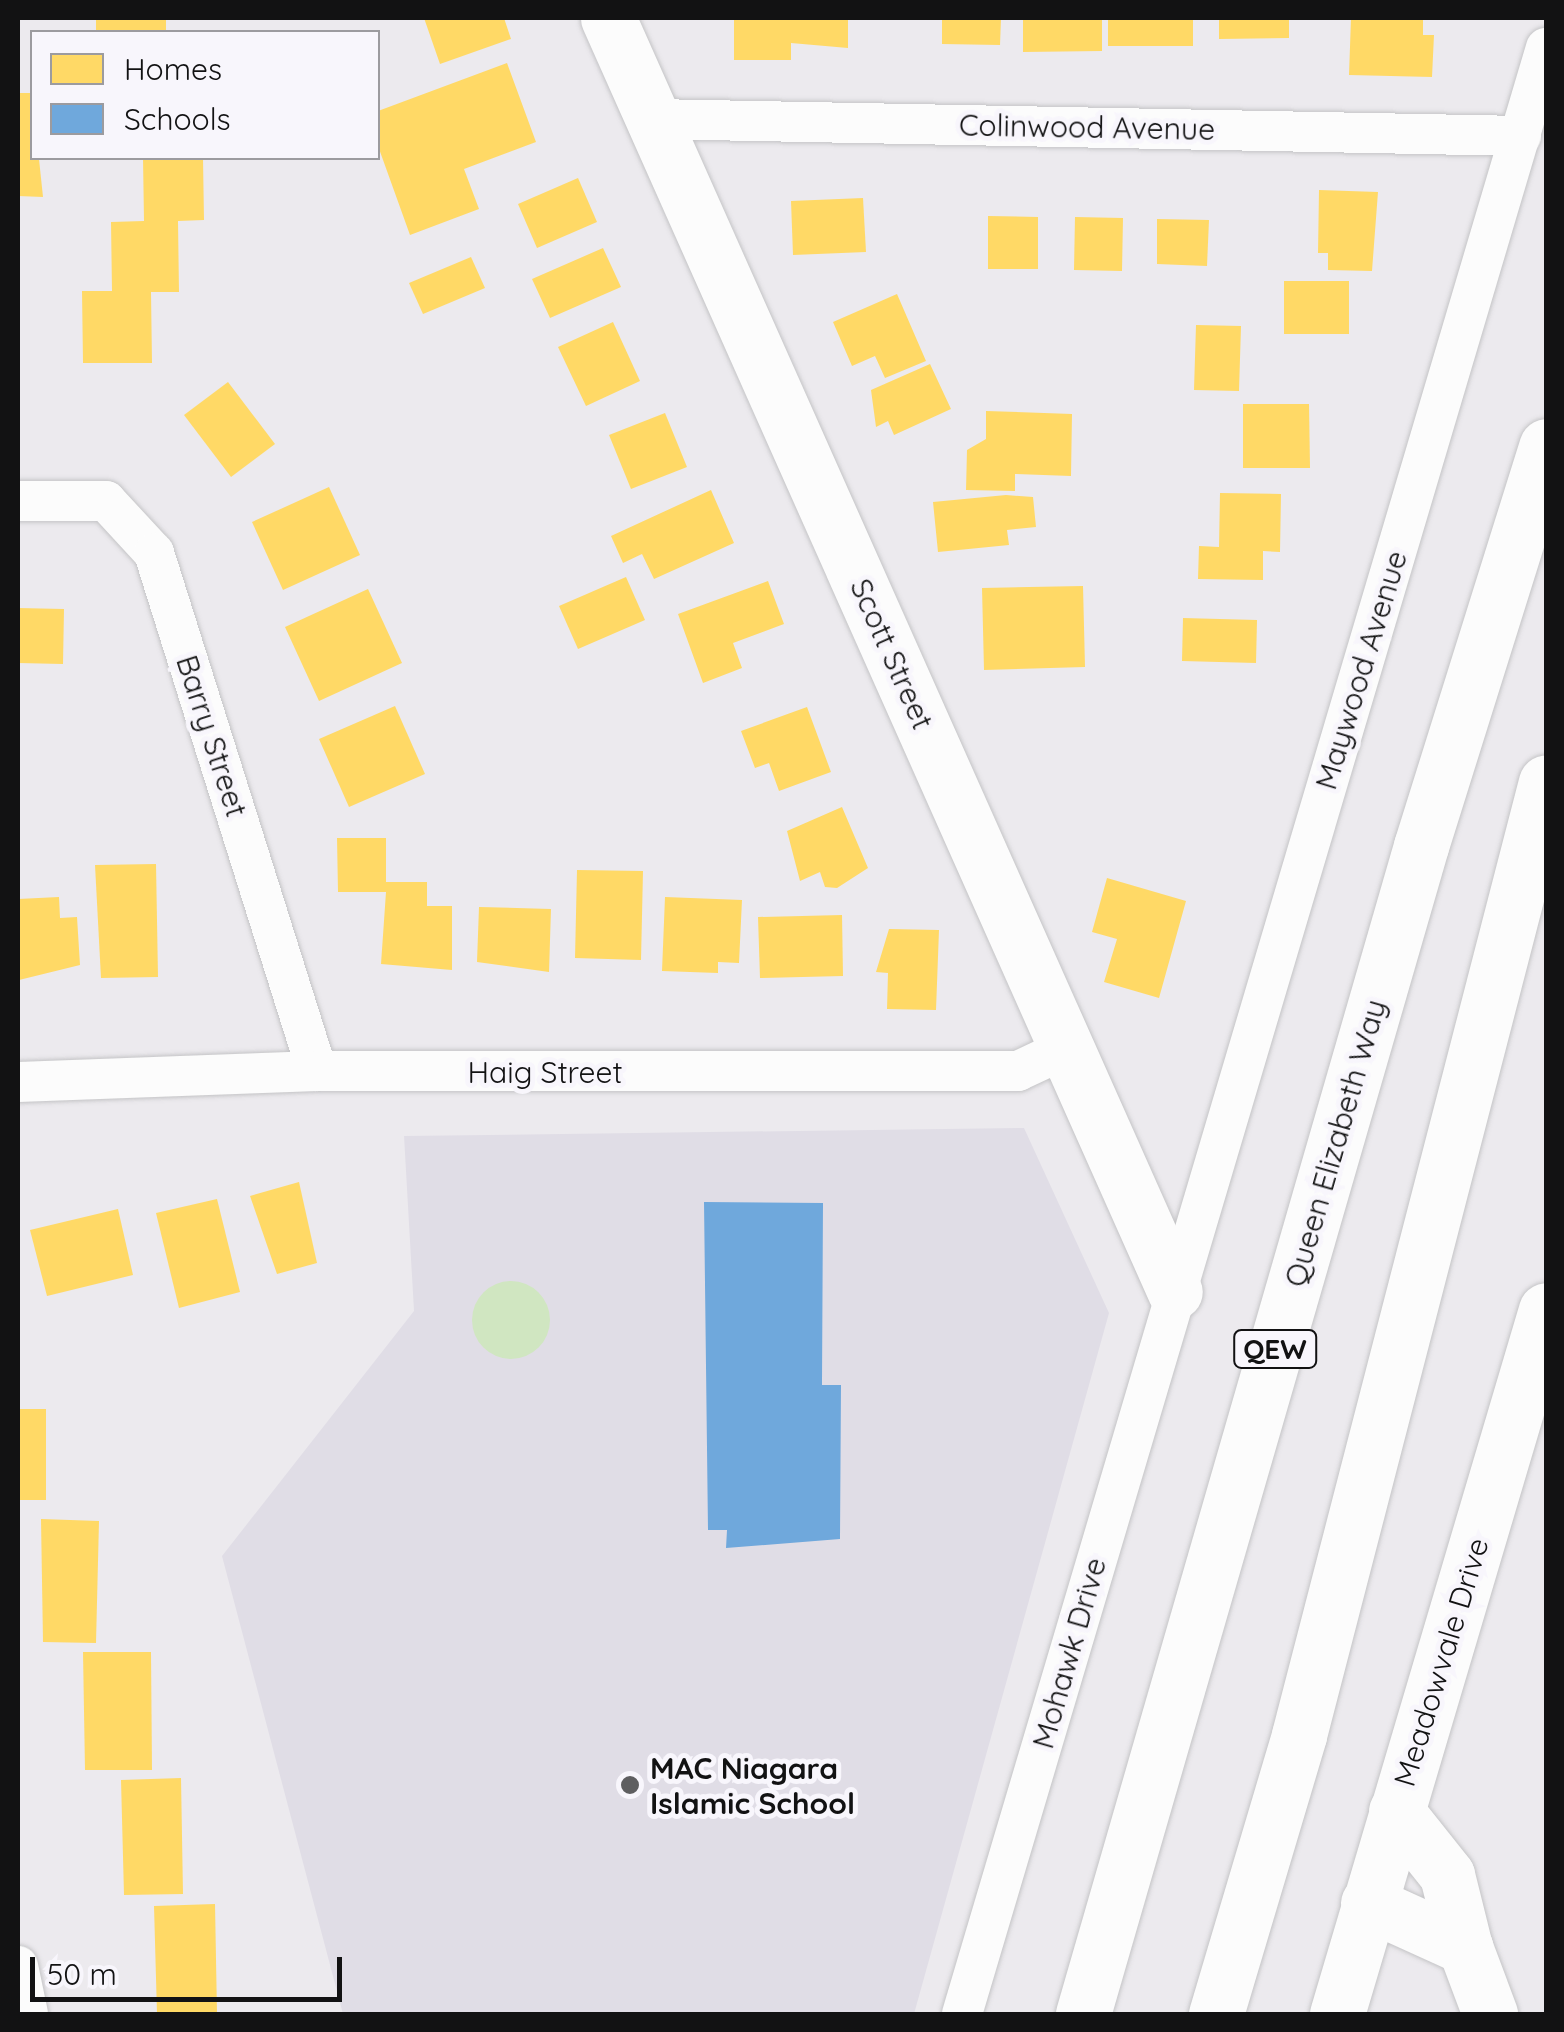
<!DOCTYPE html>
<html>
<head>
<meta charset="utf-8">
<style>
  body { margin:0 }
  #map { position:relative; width:1564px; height:2032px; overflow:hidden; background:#eceaee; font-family:Quicksand,sans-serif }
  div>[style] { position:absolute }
  .built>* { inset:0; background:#e0dde6 }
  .green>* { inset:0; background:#d0e6c1 }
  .round { border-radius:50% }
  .homes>* { inset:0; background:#ffd966 }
  .schools>* { inset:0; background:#6fa8dc }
  .roads { filter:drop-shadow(0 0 2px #c4c4c6) drop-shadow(0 0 2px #c4c4c6) }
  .street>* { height:40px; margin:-20px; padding:0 20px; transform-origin:20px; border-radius:20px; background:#fcfcfc }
  .secondary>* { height:55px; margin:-27.5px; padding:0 27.5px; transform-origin:27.5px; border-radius:27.5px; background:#fcfcfc }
  .highway>* { height:55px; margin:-27.5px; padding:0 27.5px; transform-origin:27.5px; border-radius:27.5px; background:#fcfcfc }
  .dots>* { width:28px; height:28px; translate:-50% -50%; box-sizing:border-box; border:5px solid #f8f6fc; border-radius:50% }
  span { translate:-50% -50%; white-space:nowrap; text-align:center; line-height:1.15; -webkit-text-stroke:10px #f8f6fc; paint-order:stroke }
  .shield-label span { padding:2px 8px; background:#f8f6fc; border:2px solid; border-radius:8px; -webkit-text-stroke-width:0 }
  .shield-label { font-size:28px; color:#121213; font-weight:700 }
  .street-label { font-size:30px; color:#121213 }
  .poi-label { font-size:30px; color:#121213; font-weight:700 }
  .left { translate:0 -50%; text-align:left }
  .frame { position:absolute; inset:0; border:20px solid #121213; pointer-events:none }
  .legend { position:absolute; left:30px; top:30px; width:350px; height:130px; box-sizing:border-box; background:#f8f6fc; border:2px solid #9c9b9f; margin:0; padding:12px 18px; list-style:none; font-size:30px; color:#121213 }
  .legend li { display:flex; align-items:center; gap:20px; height:50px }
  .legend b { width:50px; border:2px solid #9c9b9f }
  .scale { position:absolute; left:30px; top:1957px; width:312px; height:45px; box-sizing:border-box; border:5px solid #121213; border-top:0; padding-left:12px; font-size:30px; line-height:35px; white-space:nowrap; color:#121213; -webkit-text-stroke:8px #f8f6fc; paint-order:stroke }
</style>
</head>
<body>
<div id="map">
  <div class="built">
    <i style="clip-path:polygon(1024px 1128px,1109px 1313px,914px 2014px,343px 2014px,222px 1556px,414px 1311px,404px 1136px)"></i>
  </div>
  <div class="green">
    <i class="round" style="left:472px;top:1281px;width:78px;height:78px"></i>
  </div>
  <div class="homes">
    <i style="clip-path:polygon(96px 18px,166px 18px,166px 32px,96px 32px)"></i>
    <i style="clip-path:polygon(424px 18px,504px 18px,511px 39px,440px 64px)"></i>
    <i style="clip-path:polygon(734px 18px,848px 18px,848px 48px,791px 43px,791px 60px,734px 60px)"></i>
    <i style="clip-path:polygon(942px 18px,1001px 18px,1000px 45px,942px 44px)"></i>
    <i style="clip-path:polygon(1023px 18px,1102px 18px,1102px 51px,1023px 52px)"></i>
    <i style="clip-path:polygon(1108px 18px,1193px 18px,1193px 46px,1108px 46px)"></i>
    <i style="clip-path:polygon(1219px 18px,1289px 18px,1289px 38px,1219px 39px)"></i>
    <i style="clip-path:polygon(1351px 18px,1423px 18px,1423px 35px,1434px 35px,1432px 77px,1349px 75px)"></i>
    <i style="clip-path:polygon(507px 63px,536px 142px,464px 169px,479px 209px,410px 235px,378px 146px,378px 111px)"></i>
    <i style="clip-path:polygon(18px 93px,32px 93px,43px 197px,18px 196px)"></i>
    <i style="clip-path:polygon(143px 158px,203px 158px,204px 220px,178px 221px,179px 292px,151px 292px,152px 363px,83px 363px,82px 291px,112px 291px,111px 222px,144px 221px)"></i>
    <i style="clip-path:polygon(578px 178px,597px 222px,537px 248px,518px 204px)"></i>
    <i style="clip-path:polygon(1319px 190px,1378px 192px,1372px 271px,1328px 270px,1328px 253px,1318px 253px)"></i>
    <i style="clip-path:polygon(863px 198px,866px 252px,793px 255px,791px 201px)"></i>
    <i style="clip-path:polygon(988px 216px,1038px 217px,1038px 269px,988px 269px)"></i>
    <i style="clip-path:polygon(1075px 217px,1123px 218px,1122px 271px,1074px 270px)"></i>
    <i style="clip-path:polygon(1157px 219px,1209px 220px,1207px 266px,1157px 264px)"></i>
    <i style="clip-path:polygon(603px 248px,621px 287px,550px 318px,532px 279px)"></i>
    <i style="clip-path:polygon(471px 257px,485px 288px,423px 314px,409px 283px)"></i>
    <i style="clip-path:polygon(1284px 281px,1349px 281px,1349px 334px,1284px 334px)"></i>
    <i style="clip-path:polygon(897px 294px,926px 361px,885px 378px,875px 356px,852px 366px,833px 322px)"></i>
    <i style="clip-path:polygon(613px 322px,640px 381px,586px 406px,558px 347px)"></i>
    <i style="clip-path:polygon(1196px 325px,1241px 326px,1239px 391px,1194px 390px)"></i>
    <i style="clip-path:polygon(930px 364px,951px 409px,894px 435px,888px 421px,876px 427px,871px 390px)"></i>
    <i style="clip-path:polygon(228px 382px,275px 444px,231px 477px,184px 415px)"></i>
    <i style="clip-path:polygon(1243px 404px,1309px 404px,1310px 468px,1243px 468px)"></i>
    <i style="clip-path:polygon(986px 411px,1072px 414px,1071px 476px,1015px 474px,1015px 491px,966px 490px,967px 450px,986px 439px)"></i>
    <i style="clip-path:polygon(665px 413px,687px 467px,631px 489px,609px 435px)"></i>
    <i style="clip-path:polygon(329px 487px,360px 555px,283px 590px,252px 522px)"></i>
    <i style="clip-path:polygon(711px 490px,734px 543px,654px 579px,642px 554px,623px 563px,611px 536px)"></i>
    <i style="clip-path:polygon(1220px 493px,1281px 494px,1280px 552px,1263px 551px,1263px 580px,1198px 579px,1199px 546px,1219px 547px)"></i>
    <i style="clip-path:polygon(1006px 495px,1033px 497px,1036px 527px,1007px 530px,1009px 545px,938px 552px,933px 502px)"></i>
    <i style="clip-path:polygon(626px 577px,645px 620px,578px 649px,559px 606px)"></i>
    <i style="clip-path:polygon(768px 581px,784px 624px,733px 643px,742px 668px,703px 683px,678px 614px)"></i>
    <i style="clip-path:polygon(1083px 586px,1085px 667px,984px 670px,982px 588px)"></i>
    <i style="clip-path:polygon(368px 589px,402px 663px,319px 701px,285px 627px)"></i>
    <i style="clip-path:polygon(18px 608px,64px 609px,63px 664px,18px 663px)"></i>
    <i style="clip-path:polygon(1183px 618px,1257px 620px,1256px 663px,1182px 661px)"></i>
    <i style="clip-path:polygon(395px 706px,425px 774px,349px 807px,319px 739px)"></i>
    <i style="clip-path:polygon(807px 707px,831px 772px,779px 791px,769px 763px,755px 768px,741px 731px)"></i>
    <i style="clip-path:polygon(842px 807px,868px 868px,837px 888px,825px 887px,820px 872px,800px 881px,787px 831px)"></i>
    <i style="clip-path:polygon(337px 838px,386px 838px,386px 882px,427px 882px,427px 906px,452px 906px,452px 970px,381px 964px,386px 892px,338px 892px)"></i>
    <i style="clip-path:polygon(156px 864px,158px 977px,101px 978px,95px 865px)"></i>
    <i style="clip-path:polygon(577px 870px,643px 871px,641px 960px,575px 958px)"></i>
    <i style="clip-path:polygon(1107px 878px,1186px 901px,1159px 998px,1104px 982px,1117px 939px,1092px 932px)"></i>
    <i style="clip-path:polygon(59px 897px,60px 918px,77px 917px,80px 965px,19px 980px,18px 899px)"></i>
    <i style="clip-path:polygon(665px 897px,742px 900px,739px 963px,718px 962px,718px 973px,662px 971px)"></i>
    <i style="clip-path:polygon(479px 907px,551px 909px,549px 972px,477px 962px)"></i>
    <i style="clip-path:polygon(842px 915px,843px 976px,760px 978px,758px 917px)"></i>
    <i style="clip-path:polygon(889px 929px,939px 930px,936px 1010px,887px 1009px,888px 973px,876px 972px)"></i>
    <i style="clip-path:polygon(299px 1182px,317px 1263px,277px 1274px,250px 1196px)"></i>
    <i style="clip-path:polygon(217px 1199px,240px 1292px,179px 1308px,156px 1213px)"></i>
    <i style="clip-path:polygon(118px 1209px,133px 1275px,47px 1296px,30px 1230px)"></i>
    <i style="clip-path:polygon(18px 1409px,46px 1409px,46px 1500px,18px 1500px)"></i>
    <i style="clip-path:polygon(41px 1519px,99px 1521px,96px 1643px,43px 1642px)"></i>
    <i style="clip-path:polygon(83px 1652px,151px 1652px,152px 1770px,85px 1770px)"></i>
    <i style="clip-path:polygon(181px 1778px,183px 1894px,124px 1895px,121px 1780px)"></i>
    <i style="clip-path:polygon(215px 1904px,217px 2014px,157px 2014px,154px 1906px)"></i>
  </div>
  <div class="schools">
    <i style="clip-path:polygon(704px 1202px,823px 1203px,822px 1385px,841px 1385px,840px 1539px,726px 1548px,727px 1530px,708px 1530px)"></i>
  </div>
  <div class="roads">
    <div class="street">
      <i style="left:653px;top:119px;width:868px;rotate:1.12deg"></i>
      <i style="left:18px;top:501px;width:88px"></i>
      <i style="left:106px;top:501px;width:71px;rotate:47.3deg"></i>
      <i style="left:154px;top:553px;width:543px;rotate:72.53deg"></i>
      <i style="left:18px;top:1082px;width:299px;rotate:-2.1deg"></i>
      <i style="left:317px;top:1071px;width:701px"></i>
      <i style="left:1018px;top:1071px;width:54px;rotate:-25.1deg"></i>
      <i style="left:18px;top:1966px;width:49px;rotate:78.2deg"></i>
      <i style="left:962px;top:2014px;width:2051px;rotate:-73.46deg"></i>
    </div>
    <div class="secondary">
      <i style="left:608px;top:18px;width:1394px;rotate:66.01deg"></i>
      <i style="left:1396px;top:1811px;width:82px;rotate:51.4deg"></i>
      <i style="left:1447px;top:1875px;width:74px;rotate:76deg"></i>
      <i style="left:1368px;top:1903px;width:107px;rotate:24.4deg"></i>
      <i style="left:1465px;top:1947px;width:72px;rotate:69.5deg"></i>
      <i style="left:1337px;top:2014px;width:734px;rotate:-73.47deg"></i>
    </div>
    <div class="highway">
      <i style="left:1083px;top:2014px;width:1216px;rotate:-73.86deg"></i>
      <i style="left:1421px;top:846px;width:419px;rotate:-72.6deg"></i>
      <i style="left:1216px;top:2014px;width:291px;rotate:-73.4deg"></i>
      <i style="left:1299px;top:1735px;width:984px;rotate:-75.47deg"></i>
    </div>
  </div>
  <div class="dots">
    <i style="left:630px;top:1785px;background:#5e5e60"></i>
  </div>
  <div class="shield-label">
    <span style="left:1275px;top:1349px">QEW</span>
  </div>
  <div class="street-label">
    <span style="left:1087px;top:127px;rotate:1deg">Colinwood Avenue</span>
    <span style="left:892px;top:654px;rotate:66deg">Scott Street</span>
    <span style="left:1361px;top:670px;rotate:-73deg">Maywood Avenue</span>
    <span style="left:212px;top:736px;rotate:72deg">Barry Street</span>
    <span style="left:545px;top:1072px">Haig Street</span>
    <span style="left:1335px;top:1143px;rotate:-74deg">Queen Elizabeth Way</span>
    <span style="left:1069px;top:1653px;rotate:-74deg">Mohawk Drive</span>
    <span style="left:1441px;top:1662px;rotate:-73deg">Meadowvale Drive</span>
  </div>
  <div class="poi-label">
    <span class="left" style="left:650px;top:1785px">MAC Niagara<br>Islamic School</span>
  </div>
  <div class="frame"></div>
  <ul class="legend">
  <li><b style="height:28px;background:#ffd966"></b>Homes</li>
  <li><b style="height:28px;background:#6fa8dc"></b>Schools</li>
  </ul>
  <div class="scale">50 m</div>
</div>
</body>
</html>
